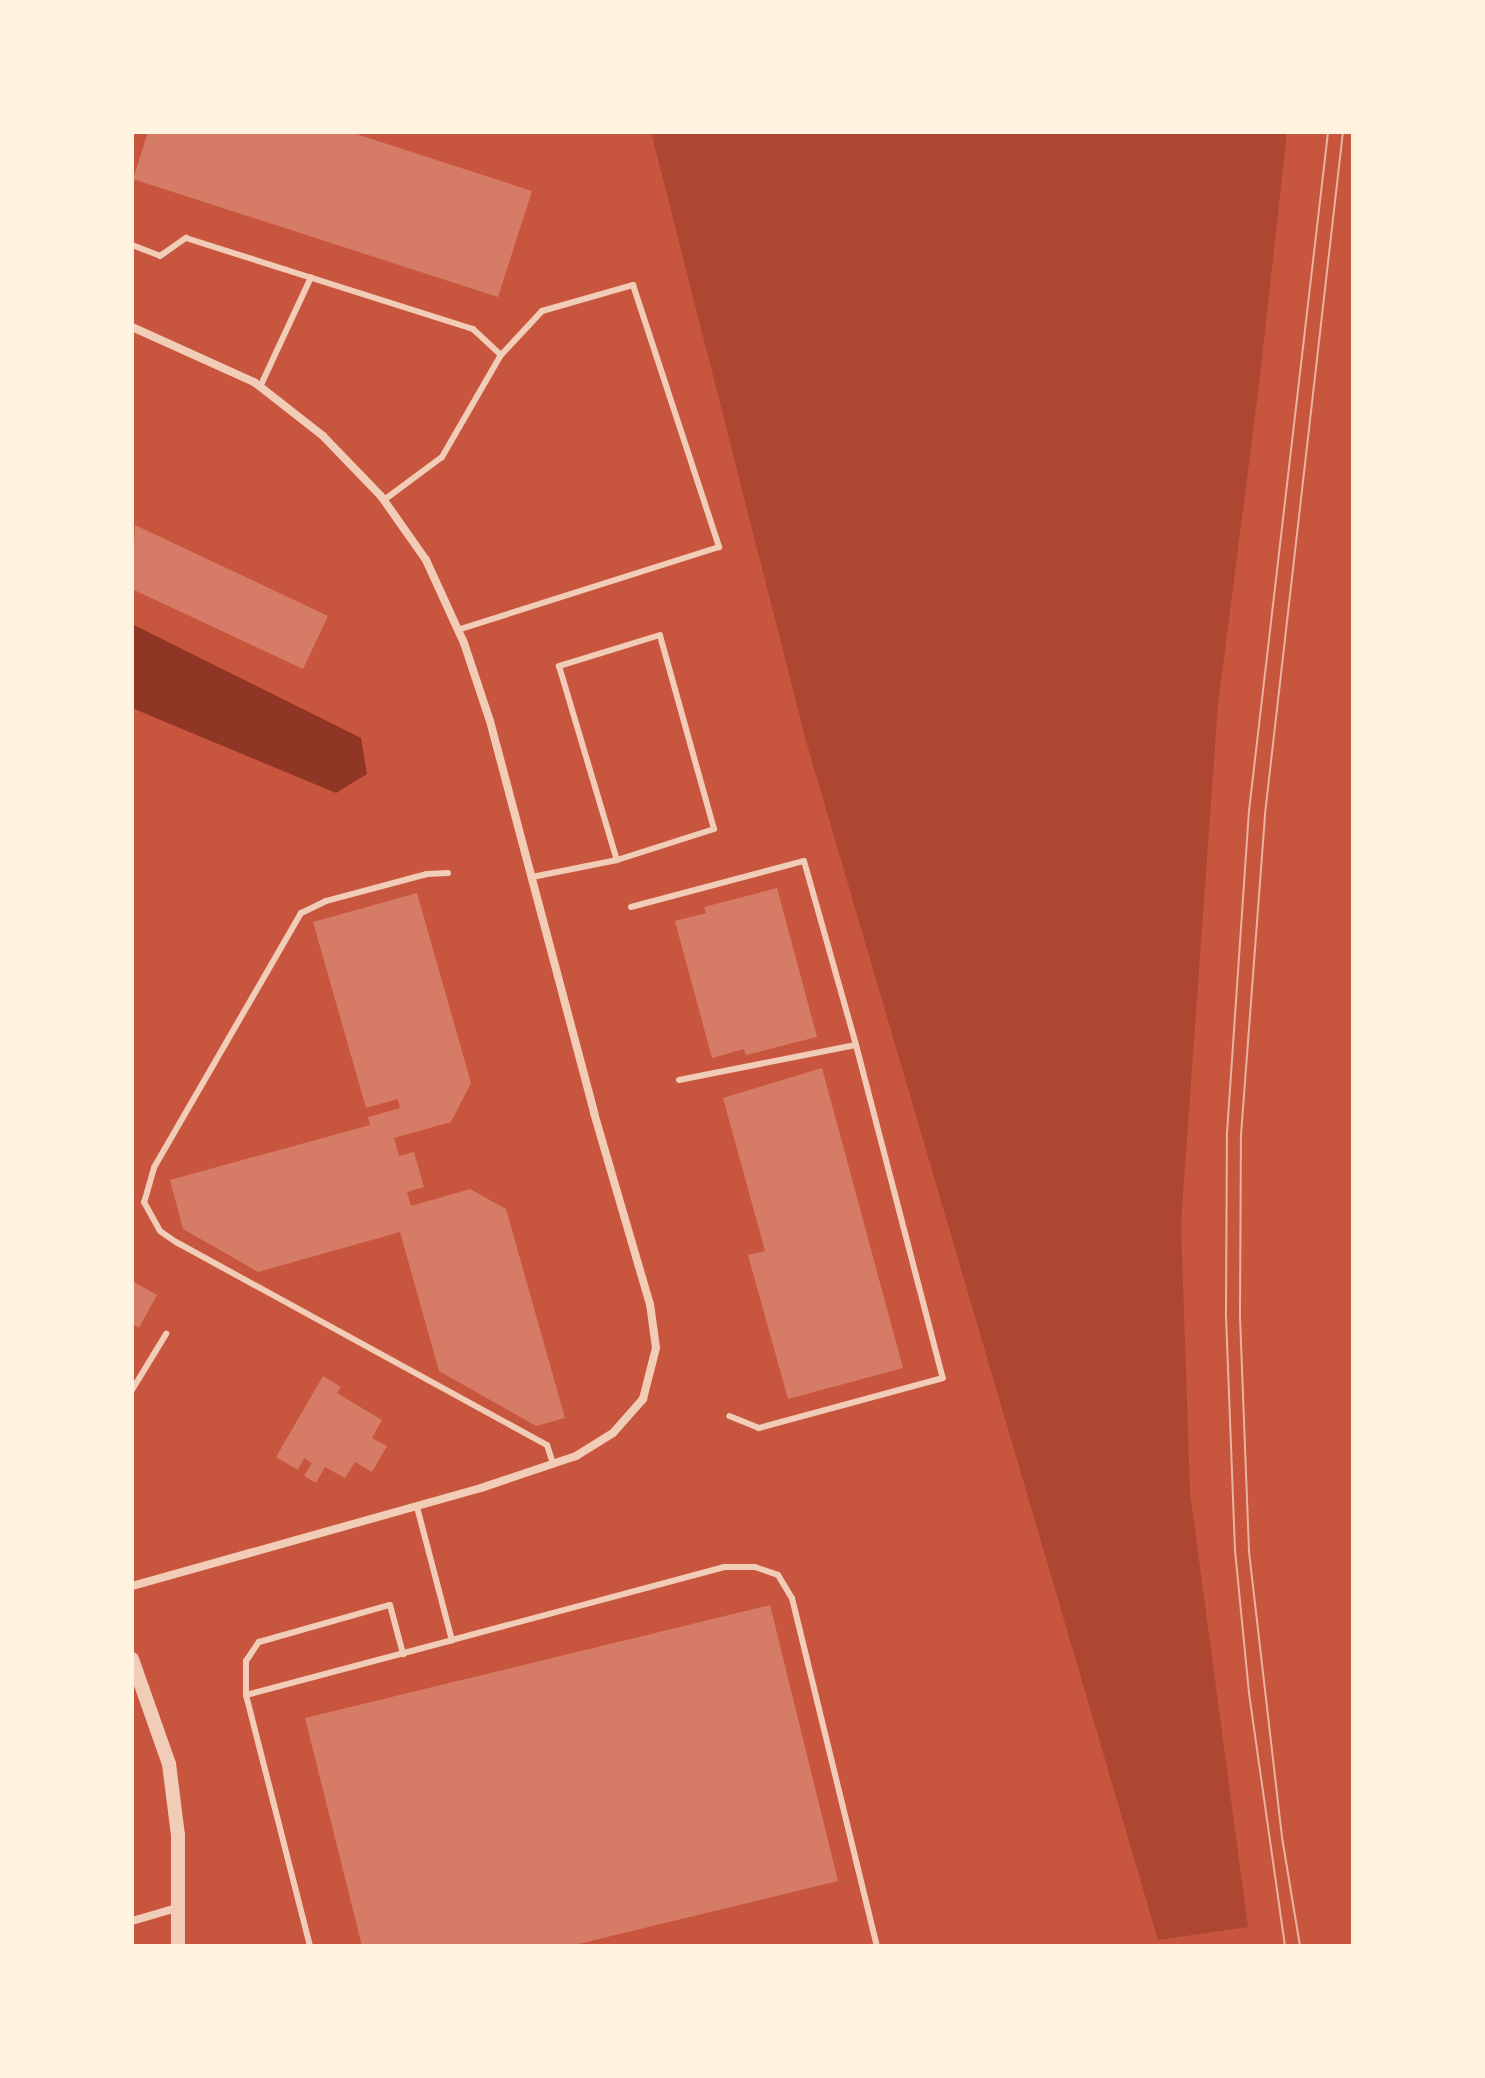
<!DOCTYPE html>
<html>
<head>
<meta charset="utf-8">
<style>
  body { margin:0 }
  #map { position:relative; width:1485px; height:2078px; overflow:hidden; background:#c8553d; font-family:"DejaVu Sans",sans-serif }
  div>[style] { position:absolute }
  .green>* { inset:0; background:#ae4732 }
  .water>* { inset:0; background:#8f3625 }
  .building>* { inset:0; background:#d67c66 }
  .service>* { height:6px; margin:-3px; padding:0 3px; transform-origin:3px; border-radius:3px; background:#f1ccb7 }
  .minor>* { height:8px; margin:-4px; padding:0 4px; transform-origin:4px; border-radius:4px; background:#f1ccb7 }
  .tertiary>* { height:14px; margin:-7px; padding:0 7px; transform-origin:7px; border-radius:7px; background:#f1ccb7 }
  .tram>* { height:2px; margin:-1px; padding:0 1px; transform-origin:1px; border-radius:1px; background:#e9b49f }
  span { translate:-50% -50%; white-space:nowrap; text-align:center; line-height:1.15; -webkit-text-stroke:7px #fff3e0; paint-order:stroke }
  .frame { position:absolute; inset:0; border:134px solid #fff3e0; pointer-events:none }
</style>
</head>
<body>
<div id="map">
  <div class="green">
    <i style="clip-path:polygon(651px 132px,1287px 132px,1260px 377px,1218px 705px,1181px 1223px,1190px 1492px,1248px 1927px,1158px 1940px,806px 741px)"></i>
  </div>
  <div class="water">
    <i style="clip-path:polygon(132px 624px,361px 738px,367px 774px,336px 793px,132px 708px)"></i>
  </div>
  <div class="building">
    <i style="clip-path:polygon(148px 132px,350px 132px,532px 191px,498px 297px,133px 179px)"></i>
    <i style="clip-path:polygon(135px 525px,328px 616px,303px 669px,132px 589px)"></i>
    <i style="clip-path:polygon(777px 888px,817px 1037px,746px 1055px,744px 1049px,712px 1058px,675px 921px,706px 913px,704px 907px)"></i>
    <i style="clip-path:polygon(417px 893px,471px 1083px,451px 1122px,394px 1138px,399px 1156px,414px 1152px,424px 1187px,407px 1192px,411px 1206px,470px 1189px,506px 1209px,565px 1418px,536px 1426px,439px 1371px,400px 1232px,258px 1272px,183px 1229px,170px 1180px,370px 1125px,368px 1117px,400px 1108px,398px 1099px,366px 1108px,313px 922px)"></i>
    <i style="clip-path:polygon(822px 1068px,903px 1368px,788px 1399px,748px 1255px,765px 1251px,723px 1098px)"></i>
    <i style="clip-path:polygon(132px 1281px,157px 1295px,139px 1328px,132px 1324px)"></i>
    <i style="clip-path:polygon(323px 1376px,341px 1387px,337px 1393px,382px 1420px,372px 1438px,387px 1446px,372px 1472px,355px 1462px,345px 1478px,325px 1467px,316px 1483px,304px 1476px,312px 1463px,304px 1458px,298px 1470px,276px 1457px)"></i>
    <i style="clip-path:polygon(770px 1605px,838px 1881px,570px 1946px,362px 1946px,305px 1718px)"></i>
  </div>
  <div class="service">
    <i style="left:132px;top:245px;width:30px;rotate:21deg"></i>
    <i style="left:160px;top:256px;width:32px;rotate:-35deg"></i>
    <i style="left:186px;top:238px;width:301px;rotate:17.6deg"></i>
    <i style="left:473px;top:329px;width:38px;rotate:43deg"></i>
    <i style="left:260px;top:387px;width:121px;rotate:-65.1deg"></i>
    <i style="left:384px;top:500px;width:72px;rotate:-36.6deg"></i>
    <i style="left:442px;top:457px;width:118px;rotate:-60deg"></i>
    <i style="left:501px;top:355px;width:60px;rotate:-47deg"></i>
    <i style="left:542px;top:311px;width:95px;rotate:-15.9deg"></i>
    <i style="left:633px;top:285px;width:276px;rotate:71.8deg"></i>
    <i style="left:719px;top:547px;width:274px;rotate:162.4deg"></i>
    <i style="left:448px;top:873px;width:21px;rotate:177deg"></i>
    <i style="left:427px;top:874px;width:105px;rotate:165deg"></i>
    <i style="left:326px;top:901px;width:28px;rotate:154deg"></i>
    <i style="left:301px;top:913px;width:294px;rotate:120deg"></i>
    <i style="left:154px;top:1168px;width:35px;rotate:106deg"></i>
    <i style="left:144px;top:1202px;width:33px;rotate:61deg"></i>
    <i style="left:160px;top:1231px;width:19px;rotate:35deg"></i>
    <i style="left:176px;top:1242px;width:423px;rotate:28.7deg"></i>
    <i style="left:547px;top:1445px;width:20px;rotate:72deg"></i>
    <i style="left:532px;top:877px;width:87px;rotate:-11.3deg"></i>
    <i style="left:617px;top:860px;width:102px;rotate:-17.7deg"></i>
    <i style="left:714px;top:829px;width:201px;rotate:-105.6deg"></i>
    <i style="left:660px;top:635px;width:106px;rotate:162.9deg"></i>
    <i style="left:559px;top:666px;width:202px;rotate:73.4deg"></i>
    <i style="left:631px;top:907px;width:179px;rotate:-14.9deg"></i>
    <i style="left:804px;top:861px;width:191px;rotate:74.2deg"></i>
    <i style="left:679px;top:1080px;width:180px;rotate:-11.2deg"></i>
    <i style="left:856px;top:1045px;width:344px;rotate:75.4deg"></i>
    <i style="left:943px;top:1378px;width:191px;rotate:164.8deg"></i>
    <i style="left:759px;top:1428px;width:32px;rotate:-158deg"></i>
    <i style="left:132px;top:1390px;width:66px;rotate:-58.7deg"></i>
    <i style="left:417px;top:1507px;width:138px;rotate:75.3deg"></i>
    <i style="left:452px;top:1640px;width:282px;rotate:-15deg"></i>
    <i style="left:724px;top:1567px;width:31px"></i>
    <i style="left:755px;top:1567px;width:24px;rotate:19deg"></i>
    <i style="left:778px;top:1575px;width:27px;rotate:59deg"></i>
    <i style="left:792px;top:1598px;width:358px;rotate:76.3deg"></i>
    <i style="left:246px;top:1695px;width:34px;rotate:-90deg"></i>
    <i style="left:246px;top:1661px;width:23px;rotate:-56deg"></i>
    <i style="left:259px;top:1642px;width:136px;rotate:-15.8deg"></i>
    <i style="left:390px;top:1605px;width:51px;rotate:75.1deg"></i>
    <i style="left:310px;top:1946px;width:259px;rotate:-104.3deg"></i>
    <i style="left:246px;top:1695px;width:213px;rotate:-14.9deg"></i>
  </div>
  <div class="minor">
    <i style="left:132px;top:327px;width:134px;rotate:24.3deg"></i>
    <i style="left:254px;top:382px;width:88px;rotate:38deg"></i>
    <i style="left:323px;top:436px;width:83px;rotate:46deg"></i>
    <i style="left:381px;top:496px;width:78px;rotate:54.9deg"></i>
    <i style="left:426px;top:560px;width:91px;rotate:65.4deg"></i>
    <i style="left:464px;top:643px;width:82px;rotate:71.6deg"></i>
    <i style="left:490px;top:721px;width:406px;rotate:75.1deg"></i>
    <i style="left:594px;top:1113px;width:199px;rotate:73.7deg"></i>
    <i style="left:650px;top:1304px;width:44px;rotate:82.2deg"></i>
    <i style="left:656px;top:1348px;width:53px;rotate:104.3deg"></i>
    <i style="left:643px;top:1399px;width:45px;rotate:131.4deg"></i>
    <i style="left:613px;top:1433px;width:44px;rotate:148.1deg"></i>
    <i style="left:576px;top:1456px;width:100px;rotate:161.4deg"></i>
    <i style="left:481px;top:1488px;width:362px;rotate:164.3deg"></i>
    <i style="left:132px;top:1921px;width:50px;rotate:-16.3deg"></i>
  </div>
  <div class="tertiary">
    <i style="left:132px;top:1659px;width:111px;rotate:70.6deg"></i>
    <i style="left:169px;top:1764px;width:72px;rotate:82.8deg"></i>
    <i style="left:178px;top:1835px;width:111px;rotate:90deg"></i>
  </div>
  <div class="tram">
    <i style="left:1285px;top:1946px;width:256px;rotate:-98.1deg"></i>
    <i style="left:1249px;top:1693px;width:144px;rotate:-95.6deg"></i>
    <i style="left:1235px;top:1550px;width:238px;rotate:-92.2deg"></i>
    <i style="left:1226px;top:1312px;width:179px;rotate:-89.7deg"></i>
    <i style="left:1227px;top:1133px;width:323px;rotate:-86.1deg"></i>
    <i style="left:1249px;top:811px;width:684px;rotate:-83.36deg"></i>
    <i style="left:1300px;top:1946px;width:110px;rotate:-99.4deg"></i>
    <i style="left:1282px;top:1837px;width:288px;rotate:-96.6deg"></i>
    <i style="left:1249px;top:1551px;width:238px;rotate:-92.2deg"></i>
    <i style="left:1240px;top:1313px;width:178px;rotate:-89.7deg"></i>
    <i style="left:1241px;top:1135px;width:322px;rotate:-85.7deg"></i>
    <i style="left:1265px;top:814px;width:686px;rotate:-83.48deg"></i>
  </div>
  <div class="frame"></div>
</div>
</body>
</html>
